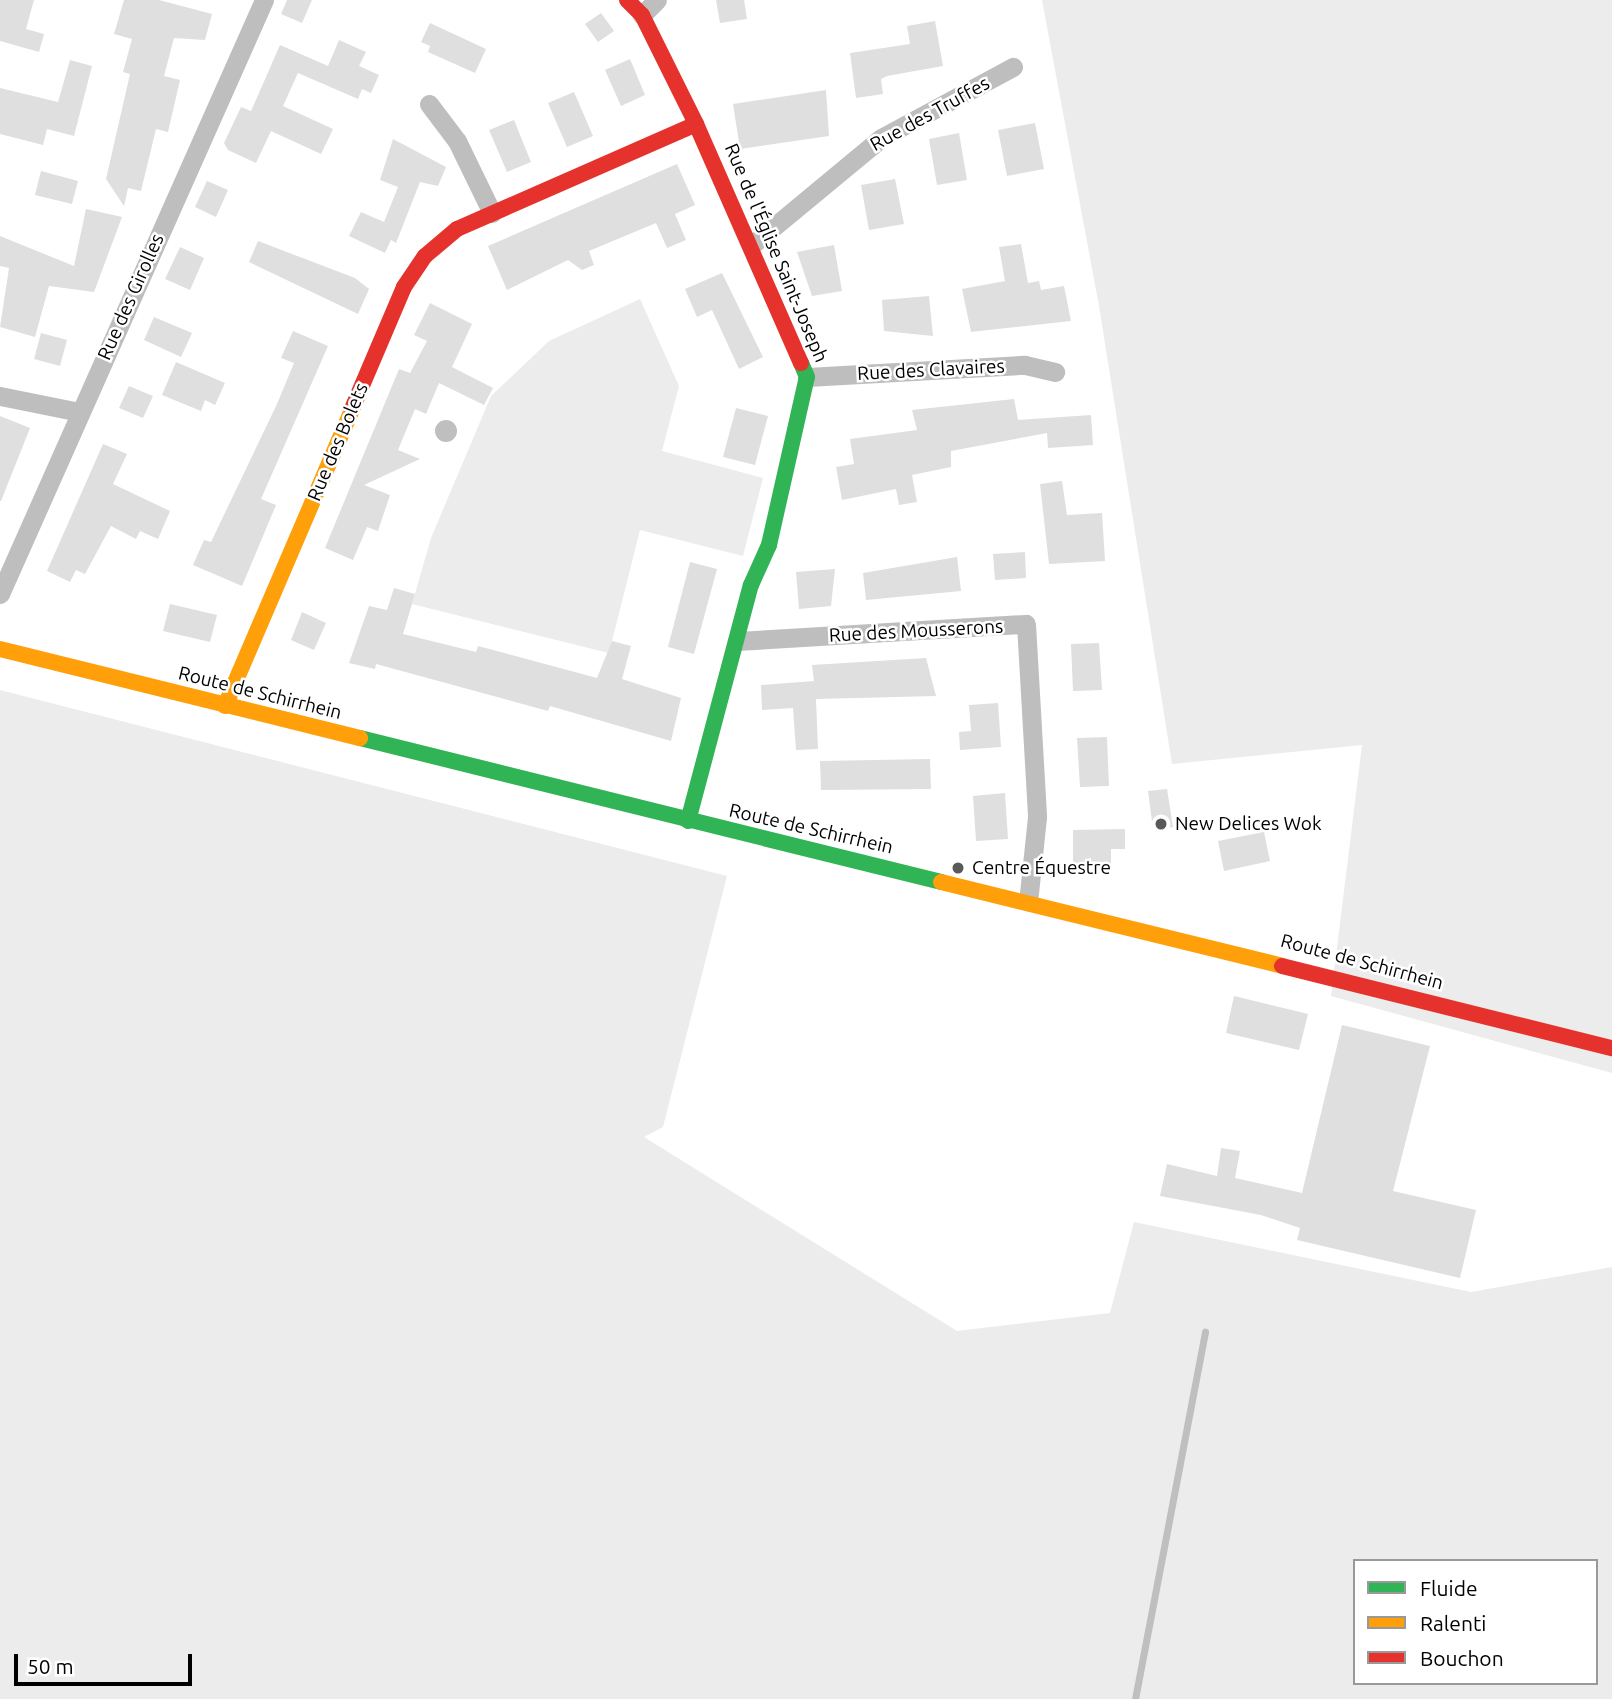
<!DOCTYPE html>
<html>
<head>
<meta charset="utf-8">
<style>
  body { margin:0 }
  #map { position:relative; width:1612px; height:1699px; overflow:hidden; background:#fff; font-family:Ubuntu,sans-serif }
  div>[style] { position:absolute }
  .green>* { inset:0; background:#ececec }
  .water>* { inset:0; background:#bfbfbf }
  .round { border-radius:50% }
  .stream>* { height:7px; margin:-3.5px; padding:0 3.5px; transform-origin:3.5px; border-radius:3.5px; background:#bfbfbf }
  .building>* { inset:0; background:#dfdfdf }
  .street>* { height:19px; margin:-9.5px; padding:0 9.5px; transform-origin:9.5px; border-radius:9.5px; background:#bebebe }
  .fast>* { height:16px; margin:-8px; padding:0 8px; transform-origin:8px; border-radius:8px; background:#30b455 }
  .slow>* { height:16px; margin:-8px; padding:0 8px; transform-origin:8px; border-radius:8px; background:#ff9f0a }
  .jam>* { height:16px; margin:-8px; padding:0 8px; transform-origin:8px; border-radius:8px; background:#e5322d }
  .dots>* { width:19px; height:19px; translate:-50% -50%; box-sizing:border-box; border:4px solid #fff; border-radius:50% }
  span { translate:-50% -50%; white-space:nowrap; text-align:center; line-height:1.15; -webkit-text-stroke:5px #fff; paint-order:stroke }
  .street-label { font-size:19px; color:#000 }
  .poi-label { font-size:19px; color:#000 }
  .left { translate:0 -50%; text-align:left }
  .legend { position:absolute; left:1353px; top:1559px; width:245px; height:126px; box-sizing:border-box; background:#fff; border:2px solid #999; margin:0; padding:9px 12px; list-style:none; font-size:21px; color:#000 }
  .legend li { display:flex; align-items:center; gap:14px; height:35px }
  .legend b { width:35px; border:2px solid #999 }
  .scale { position:absolute; left:14px; top:1654px; width:178px; height:32px; box-sizing:border-box; border:4px solid #000; border-top:0; padding-left:9px; font-size:21px; line-height:24px; white-space:nowrap; color:#000; -webkit-text-stroke:5px #fff; paint-order:stroke }
</style>
</head>
<body>
<div id="map">
  <div class="green">
    <i style="clip-path:polygon(1042px 0,1612px 0,1612px 1073px,1331px 996px,1362px 745px,1172px 764px,1099px 306px)"></i>
    <i style="clip-path:polygon(640px 299px,679px 386px,662px 451px,763px 478px,743px 556px,640px 530px,609px 653px,412px 604px,431px 538px,491px 396px,549px 341px)"></i>
    <i style="clip-path:polygon(evenodd,0 690px,727px 876px,663px 1127px,644px 1137px,957px 1331px,1110px 1313px,1134px 1222px,1471px 1292px,1612px 1267px,1612px 1699px,0 1699px,0 690px,1355px 1561px,1596px 1561px,1596px 1683px,1355px 1683px,1355px 1561px)"></i>
  </div>
  <div class="water">
    <i class="round" style="left:435px;top:420px;width:22px;height:22px"></i>
  </div>
  <div class="stream">
    <i style="left:1135px;top:1699px;width:374px;rotate:-79.2deg"></i>
  </div>
  <div class="building">
    <i style="clip-path:polygon(0 0,34px 0,26px 29px,44px 34px,39px 52px,0 41px)"></i>
    <i style="clip-path:polygon(124px 0,159px 0,212px 14px,205px 40px,174px 38px,164px 76px,180px 80px,168px 132px,156px 129px,141px 191px,128px 188px,124px 206px,106px 179px,130px 74px,123px 72px,132px 39px,114px 34px)"></i>
    <i style="clip-path:polygon(287px 0,312px 0,302px 23px,281px 14px)"></i>
    <i style="clip-path:polygon(716px 0,744px 0,747px 19px,720px 23px)"></i>
    <i style="clip-path:polygon(601px 13px,614px 31px,598px 42px,585px 24px)"></i>
    <i style="clip-path:polygon(935px 21px,943px 66px,887px 76px,881px 79px,883px 94px,856px 98px,850px 53px,910px 44px,907px 26px)"></i>
    <i style="clip-path:polygon(430px 23px,486px 49px,475px 73px,428px 52px,430px 46px,421px 42px)"></i>
    <i style="clip-path:polygon(339px 40px,366px 52px,359px 66px,379px 75px,371px 93px,362px 89px,358px 99px,298px 73px,283px 106px,333px 129px,321px 154px,271px 131px,256px 163px,228px 150px,224px 143px,241px 107px,251px 111px,280px 45px,328px 66px)"></i>
    <i style="clip-path:polygon(630px 59px,645px 95px,621px 106px,605px 70px)"></i>
    <i style="clip-path:polygon(70px 60px,92px 66px,74px 136px,47px 129px,43px 145px,0 134px,0 88px,58px 102px)"></i>
    <i style="clip-path:polygon(826px 90px,829px 136px,740px 149px,733px 104px)"></i>
    <i style="clip-path:polygon(574px 92px,593px 136px,567px 147px,548px 103px)"></i>
    <i style="clip-path:polygon(514px 120px,531px 162px,507px 172px,489px 130px)"></i>
    <i style="clip-path:polygon(1035px 123px,1044px 169px,1007px 176px,998px 130px)"></i>
    <i style="clip-path:polygon(959px 133px,967px 180px,937px 185px,929px 139px)"></i>
    <i style="clip-path:polygon(393px 139px,446px 167px,438px 186px,420px 182px,396px 243px,391px 240px,385px 253px,349px 236px,361px 212px,384px 222px,398px 187px,380px 180px)"></i>
    <i style="clip-path:polygon(677px 164px,695px 205px,675px 214px,686px 240px,667px 248px,656px 223px,589px 251px,594px 265px,582px 270px,568px 260px,507px 290px,488px 246px)"></i>
    <i style="clip-path:polygon(41px 171px,78px 181px,72px 204px,35px 195px)"></i>
    <i style="clip-path:polygon(895px 179px,904px 224px,869px 230px,861px 185px)"></i>
    <i style="clip-path:polygon(207px 181px,228px 190px,216px 217px,195px 207px)"></i>
    <i style="clip-path:polygon(86px 209px,122px 217px,94px 292px,49px 286px,35px 337px,0 327px,9px 268px,0 266px,0 236px,74px 266px)"></i>
    <i style="clip-path:polygon(258px 241px,355px 278px,369px 289px,358px 314px,249px 262px)"></i>
    <i style="clip-path:polygon(1021px 244px,1028px 283px,1039px 281px,1041px 290px,1064px 286px,1071px 321px,971px 332px,962px 289px,1005px 281px,999px 247px)"></i>
    <i style="clip-path:polygon(834px 245px,842px 291px,812px 296px,797px 252px)"></i>
    <i style="clip-path:polygon(180px 247px,204px 258px,190px 290px,165px 279px)"></i>
    <i style="clip-path:polygon(722px 273px,763px 357px,739px 369px,712px 310px,697px 317px,685px 289px)"></i>
    <i style="clip-path:polygon(929px 296px,933px 336px,884px 331px,882px 300px)"></i>
    <i style="clip-path:polygon(430px 303px,472px 324px,452px 367px,493px 388px,484px 405px,439px 383px,426px 414px,415px 409px,398px 450px,420px 459px,364px 485px,390px 495px,378px 531px,367px 527px,353px 560px,325px 548px,399px 369px,410px 373px,427px 341px,414px 335px)"></i>
    <i style="clip-path:polygon(154px 317px,192px 333px,181px 357px,144px 340px)"></i>
    <i style="clip-path:polygon(293px 331px,328px 346px,261px 499px,276px 505px,242px 586px,193px 565px,204px 540px,211px 542px,277px 404px,294px 363px,281px 358px)"></i>
    <i style="clip-path:polygon(41px 333px,67px 340px,60px 366px,34px 359px)"></i>
    <i style="clip-path:polygon(176px 362px,225px 383px,215px 405px,205px 400px,201px 411px,162px 395px)"></i>
    <i style="clip-path:polygon(129px 386px,153px 396px,143px 418px,119px 408px)"></i>
    <i style="clip-path:polygon(1014px 399px,1018px 420px,1091px 415px,1093px 445px,1048px 448px,1047px 433px,951px 451px,951px 467px,912px 475px,917px 502px,899px 505px,896px 489px,842px 500px,836px 467px,854px 464px,850px 439px,917px 430px,912px 410px)"></i>
    <i style="clip-path:polygon(736px 408px,768px 416px,755px 465px,723px 457px)"></i>
    <i style="clip-path:polygon(0 416px,30px 428px,1px 501px,0 501px)"></i>
    <i style="clip-path:polygon(103px 444px,127px 454px,113px 484px,170px 511px,158px 539px,140px 531px,136px 539px,111px 526px,85px 574px,76px 570px,70px 582px,47px 571px)"></i>
    <i style="clip-path:polygon(1062px 481px,1067px 515px,1102px 513px,1105px 561px,1049px 564px,1040px 484px)"></i>
    <i style="clip-path:polygon(1025px 552px,1026px 578px,995px 580px,993px 554px)"></i>
    <i style="clip-path:polygon(957px 557px,961px 591px,866px 600px,863px 573px)"></i>
    <i style="clip-path:polygon(690px 562px,717px 569px,694px 654px,668px 647px)"></i>
    <i style="clip-path:polygon(835px 569px,831px 606px,799px 609px,796px 572px)"></i>
    <i style="clip-path:polygon(394px 588px,415px 594px,403px 634px,476px 652px,478px 646px,597px 678px,612px 641px,631px 646px,622px 679px,681px 698px,671px 741px,550px 706px,548px 711px,376px 664px,375px 669px,349px 663px,369px 606px,387px 610px)"></i>
    <i style="clip-path:polygon(170px 604px,217px 615px,210px 642px,163px 631px)"></i>
    <i style="clip-path:polygon(302px 612px,326px 623px,314px 650px,291px 640px)"></i>
    <i style="clip-path:polygon(1099px 643px,1102px 690px,1073px 691px,1071px 644px)"></i>
    <i style="clip-path:polygon(926px 658px,936px 696px,816px 699px,818px 749px,796px 750px,793px 708px,762px 710px,761px 685px,814px 681px,812px 665px)"></i>
    <i style="clip-path:polygon(998px 703px,1001px 747px,960px 750px,959px 732px,971px 731px,969px 705px)"></i>
    <i style="clip-path:polygon(1107px 737px,1109px 786px,1080px 787px,1077px 738px)"></i>
    <i style="clip-path:polygon(930px 759px,931px 789px,821px 790px,820px 761px)"></i>
    <i style="clip-path:polygon(1167px 789px,1173px 827px,1153px 829px,1148px 791px)"></i>
    <i style="clip-path:polygon(1005px 793px,1008px 839px,976px 841px,973px 796px)"></i>
    <i style="clip-path:polygon(1125px 829px,1125px 849px,1111px 849px,1111px 866px,1073px 867px,1073px 830px)"></i>
    <i style="clip-path:polygon(1264px 832px,1270px 861px,1224px 871px,1218px 841px)"></i>
    <i style="clip-path:polygon(1234px 996px,1308px 1014px,1299px 1050px,1226px 1033px)"></i>
    <i style="clip-path:polygon(1342px 1025px,1430px 1046px,1393px 1191px,1476px 1210px,1460px 1278px,1297px 1240px,1300px 1228px,1261px 1215px,1160px 1196px,1167px 1164px,1217px 1176px,1221px 1148px,1240px 1151px,1235px 1178px,1302px 1193px)"></i>
  </div>
  <div class="street">
    <i style="left:642px;top:15px;width:21px;rotate:-45deg"></i>
    <i style="left:429px;top:104px;width:46px;rotate:52.9deg"></i>
    <i style="left:457px;top:141px;width:80px;rotate:64.1deg"></i>
    <i style="left:753px;top:244px;width:166px;rotate:-39.6deg"></i>
    <i style="left:881px;top:138px;width:150px;rotate:-28.3deg"></i>
    <i style="left:807px;top:377px;width:218px;rotate:-3.2deg"></i>
    <i style="left:1025px;top:365px;width:31px;rotate:13deg"></i>
    <i style="left:0;top:396px;width:81px;rotate:11.4deg"></i>
    <i style="left:0;top:594px;width:650px;rotate:-66.04deg"></i>
    <i style="left:737px;top:641px;width:289px;rotate:-3.4deg"></i>
    <i style="left:1026px;top:624px;width:193px;rotate:86.7deg"></i>
    <i style="left:1037px;top:817px;width:85px;rotate:96deg"></i>
  </div>
  <div class="fast">
    <i style="left:360px;top:738px;width:599px;rotate:13.92deg"></i>
    <i style="left:688px;top:821px;width:244px;rotate:-75.1deg"></i>
    <i style="left:751px;top:585px;width:44px;rotate:-65.8deg"></i>
    <i style="left:769px;top:545px;width:172px;rotate:-77.3deg"></i>
    <i style="left:807px;top:377px;width:15px;rotate:-113deg"></i>
  </div>
  <div class="slow">
    <i style="left:0;top:649px;width:371px;rotate:13.9deg"></i>
    <i style="left:225px;top:706px;width:323px;rotate:-66.8deg"></i>
    <i style="left:941px;top:882px;width:351px;rotate:13.8deg"></i>
  </div>
  <div class="jam">
    <i style="left:627px;top:0;width:21px;rotate:45deg"></i>
    <i style="left:642px;top:15px;width:122px;rotate:63.6deg"></i>
    <i style="left:696px;top:124px;width:261px;rotate:66.3deg"></i>
    <i style="left:352px;top:409px;width:133px;rotate:-66.9deg"></i>
    <i style="left:404px;top:287px;width:37px;rotate:-56deg"></i>
    <i style="left:425px;top:256px;width:42px;rotate:-40.2deg"></i>
    <i style="left:457px;top:229px;width:261px;rotate:-23.7deg"></i>
    <i style="left:1282px;top:966px;width:340px;rotate:14deg"></i>
  </div>
  <div class="dots">
    <i style="left:1161px;top:824px;background:#595959"></i>
    <i style="left:958px;top:868px;background:#595959"></i>
  </div>
  <div class="street-label">
    <span style="left:930px;top:114px;rotate:-29deg">Rue des Truffes</span>
    <span style="left:776px;top:253px;rotate:67deg">Rue de l'Église Saint-Joseph</span>
    <span style="left:131px;top:297px;rotate:-66deg">Rue des Girolles</span>
    <span style="left:931px;top:370px;rotate:-3deg">Rue des Clavaires</span>
    <span style="left:338px;top:442px;rotate:-67deg">Rue des Bolets</span>
    <span style="left:916px;top:631px;rotate:-3deg">Rue des Mousserons</span>
    <span style="left:260px;top:693px;rotate:14deg">Route de Schirrhein</span>
    <span style="left:811px;top:829px;rotate:13deg">Route de Schirrhein</span>
    <span style="left:1362px;top:962px;rotate:15deg">Route de Schirrhein</span>
  </div>
  <div class="poi-label">
    <span class="left" style="left:1175px;top:824px">New Delices Wok</span>
    <span class="left" style="left:972px;top:868px">Centre Équestre</span>
  </div>
  <ul class="legend">
  <li><b style="height:9px;background:#30b455"></b>Fluide</li>
  <li><b style="height:9px;background:#ff9f0a"></b>Ralenti</li>
  <li><b style="height:9px;background:#e5322d"></b>Bouchon</li>
  </ul>
  <div class="scale">50 m</div>
</div>
</body>
</html>
